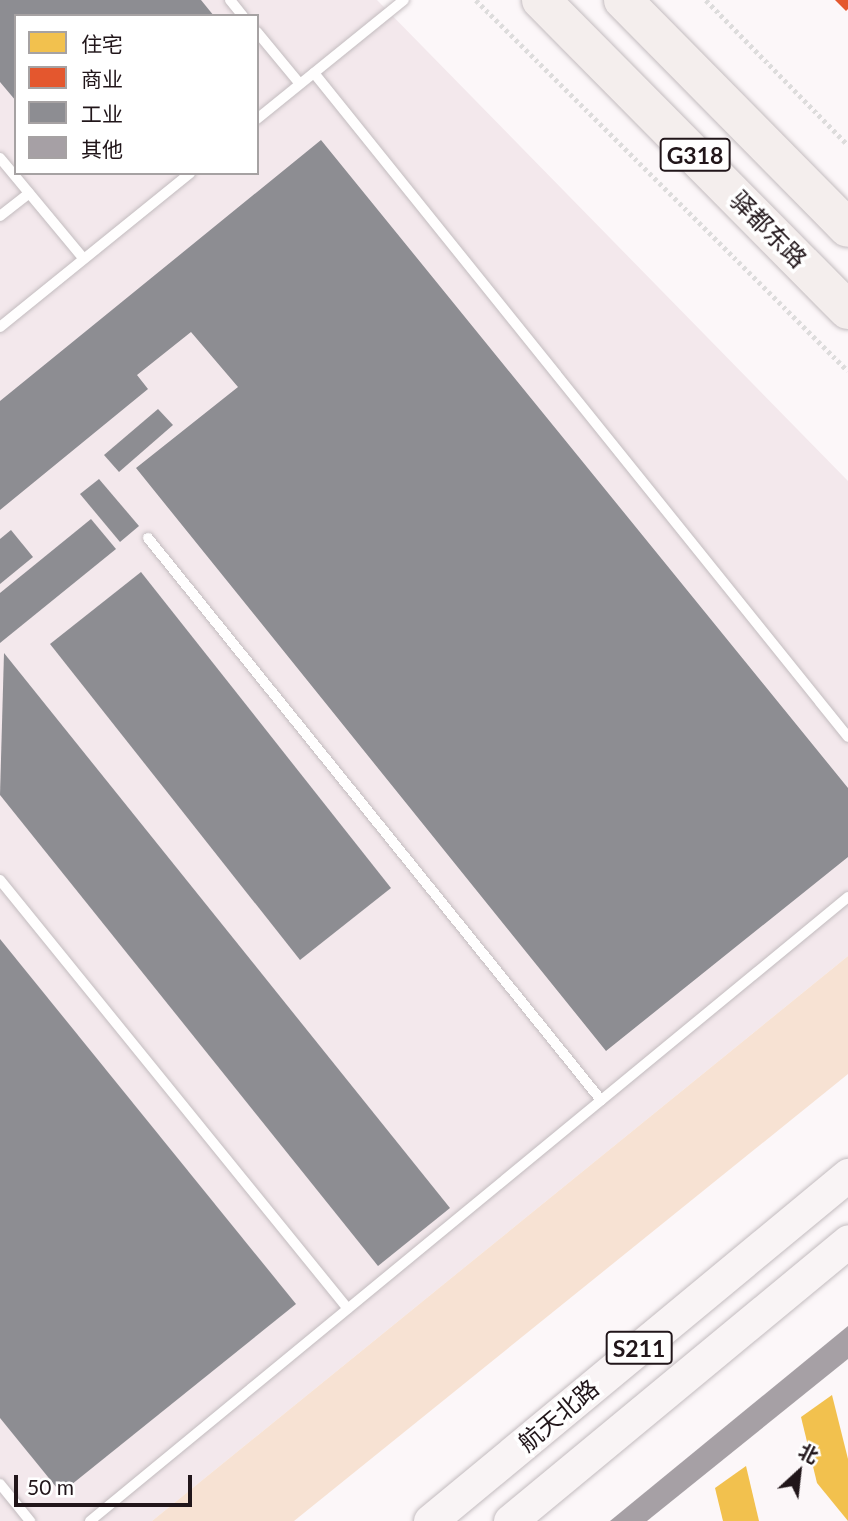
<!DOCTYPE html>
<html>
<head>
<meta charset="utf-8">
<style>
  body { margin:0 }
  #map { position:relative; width:848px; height:1521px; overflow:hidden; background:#fcf7f9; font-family:Lato,"Noto Sans SC",sans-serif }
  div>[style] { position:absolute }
  .built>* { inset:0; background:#f3e8ec }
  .green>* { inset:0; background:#f7e2d3 }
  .homes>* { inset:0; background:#f2c14e }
  .shops>* { inset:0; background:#e4572e }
  .industry>* { inset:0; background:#8d8d92 }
  .building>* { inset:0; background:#a6a0a5 }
  .path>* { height:4.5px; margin-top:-2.25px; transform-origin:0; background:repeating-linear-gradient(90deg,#dddcdc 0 3.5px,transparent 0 7px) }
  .roads { filter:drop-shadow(0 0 2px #c3bcbf) drop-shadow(0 0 2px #c3bcbf) }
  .lane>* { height:10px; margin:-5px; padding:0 5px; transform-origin:5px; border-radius:5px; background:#fffefe }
  .primary>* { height:33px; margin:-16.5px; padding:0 16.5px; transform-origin:16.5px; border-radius:16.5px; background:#f9f4f5 }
  .highway>* { height:38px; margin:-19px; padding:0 19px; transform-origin:19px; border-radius:19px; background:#f4eeed }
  span { translate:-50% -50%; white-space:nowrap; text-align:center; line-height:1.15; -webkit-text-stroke:7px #fff; paint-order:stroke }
  .shield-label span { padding:2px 5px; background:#fff; border:2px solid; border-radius:5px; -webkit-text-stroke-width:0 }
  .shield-label { font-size:23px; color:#21161a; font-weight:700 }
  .street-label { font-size:24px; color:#21161a }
  .legend { position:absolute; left:14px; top:14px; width:245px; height:161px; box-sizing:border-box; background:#fff; border:2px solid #a6a2a3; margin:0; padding:9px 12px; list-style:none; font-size:21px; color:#21161a }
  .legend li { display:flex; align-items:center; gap:14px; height:35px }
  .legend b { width:35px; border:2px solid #a6a2a3 }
  .north { position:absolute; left:764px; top:1437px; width:70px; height:70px; -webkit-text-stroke:5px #fff; paint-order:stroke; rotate:27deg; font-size:19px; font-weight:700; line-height:28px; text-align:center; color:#21161a }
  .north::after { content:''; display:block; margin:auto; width:24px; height:32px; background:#21161a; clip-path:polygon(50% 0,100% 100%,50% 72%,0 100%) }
  .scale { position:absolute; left:14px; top:1475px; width:178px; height:32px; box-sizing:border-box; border:4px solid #21161a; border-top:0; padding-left:9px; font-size:21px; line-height:24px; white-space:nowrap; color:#21161a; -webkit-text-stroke:5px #fff; paint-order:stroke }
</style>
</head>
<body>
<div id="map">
  <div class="built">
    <i style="clip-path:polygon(evenodd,0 0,377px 0,848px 481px,848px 956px,152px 1521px,0 1521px,0 0,16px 16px,257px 16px,257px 173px,16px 173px,16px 16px)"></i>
  </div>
  <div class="green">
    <i style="clip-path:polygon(848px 956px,848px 1074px,294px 1521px,152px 1521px)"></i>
  </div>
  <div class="homes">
    <i style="clip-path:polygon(832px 1395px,848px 1459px,848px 1521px,817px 1483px,801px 1417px)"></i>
    <i style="clip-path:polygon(746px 1466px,759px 1521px,723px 1521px,715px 1488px)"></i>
  </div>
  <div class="shops">
    <i style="clip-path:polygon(835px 0,848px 0,848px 9px,846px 11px)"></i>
  </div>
  <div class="industry">
    <i style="clip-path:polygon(0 0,201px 0,214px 16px,16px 16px,16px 101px,0 82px)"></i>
    <i style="clip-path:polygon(321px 140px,848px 788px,848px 857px,606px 1051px,136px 468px,238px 387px,191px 332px,137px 375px,148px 389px,0 510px,0 401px)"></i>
    <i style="clip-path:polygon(158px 409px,173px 425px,119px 472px,104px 455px)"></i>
    <i style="clip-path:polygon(99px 479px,139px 526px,120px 542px,80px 494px)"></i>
    <i style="clip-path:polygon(91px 519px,116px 549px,0 643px,0 593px)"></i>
    <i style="clip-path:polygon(11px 530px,33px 557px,0 584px,0 539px)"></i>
    <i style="clip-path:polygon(141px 572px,391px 888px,300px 960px,50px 644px)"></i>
    <i style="clip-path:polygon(4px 653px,450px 1208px,378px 1266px,0 795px)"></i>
    <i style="clip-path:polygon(0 939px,296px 1304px,61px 1493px,0 1418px)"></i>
  </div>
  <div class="building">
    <i style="clip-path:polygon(848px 1326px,848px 1359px,647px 1521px,610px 1521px)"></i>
  </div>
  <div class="path">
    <i style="left:476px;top:0;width:525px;rotate:44.92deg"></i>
    <i style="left:706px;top:0;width:203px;rotate:45.6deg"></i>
  </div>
  <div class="roads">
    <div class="lane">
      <i style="left:230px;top:0;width:21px;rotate:51deg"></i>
      <i style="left:257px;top:32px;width:67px;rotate:50.4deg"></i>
      <i style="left:314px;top:73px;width:852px;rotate:51.19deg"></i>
      <i style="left:257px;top:119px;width:189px;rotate:-39deg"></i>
      <i style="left:0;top:158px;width:131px;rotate:50.3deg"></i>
      <i style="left:0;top:216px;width:37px;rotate:-38deg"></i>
      <i style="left:0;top:327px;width:245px;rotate:-39deg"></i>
      <i style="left:148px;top:538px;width:722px;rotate:51.13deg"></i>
      <i style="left:0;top:880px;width:552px;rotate:50.95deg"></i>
      <i style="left:0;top:1484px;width:48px;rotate:51deg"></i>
      <i style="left:90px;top:1521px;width:982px;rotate:-39.46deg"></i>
    </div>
    <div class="primary">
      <i style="left:430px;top:1521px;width:543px;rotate:-39.62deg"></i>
      <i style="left:510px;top:1521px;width:439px;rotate:-39.6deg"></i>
    </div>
    <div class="highway">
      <i style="left:541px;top:0;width:436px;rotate:45.3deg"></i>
      <i style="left:623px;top:0;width:320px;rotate:45.4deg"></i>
    </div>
  </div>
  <div class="shield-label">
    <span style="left:695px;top:155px">G318</span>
    <span style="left:639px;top:1348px">S211</span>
  </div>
  <div class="street-label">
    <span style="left:769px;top:229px;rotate:45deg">驿都东路</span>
    <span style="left:558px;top:1415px;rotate:-40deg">航天北路</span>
  </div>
  <ul class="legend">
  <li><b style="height:19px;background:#f2c14e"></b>住宅</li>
  <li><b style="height:19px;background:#e4572e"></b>商业</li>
  <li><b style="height:19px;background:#8d8d92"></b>工业</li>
  <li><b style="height:19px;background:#a6a0a5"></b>其他</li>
  </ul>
  <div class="north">北</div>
  <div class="scale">50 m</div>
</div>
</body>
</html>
